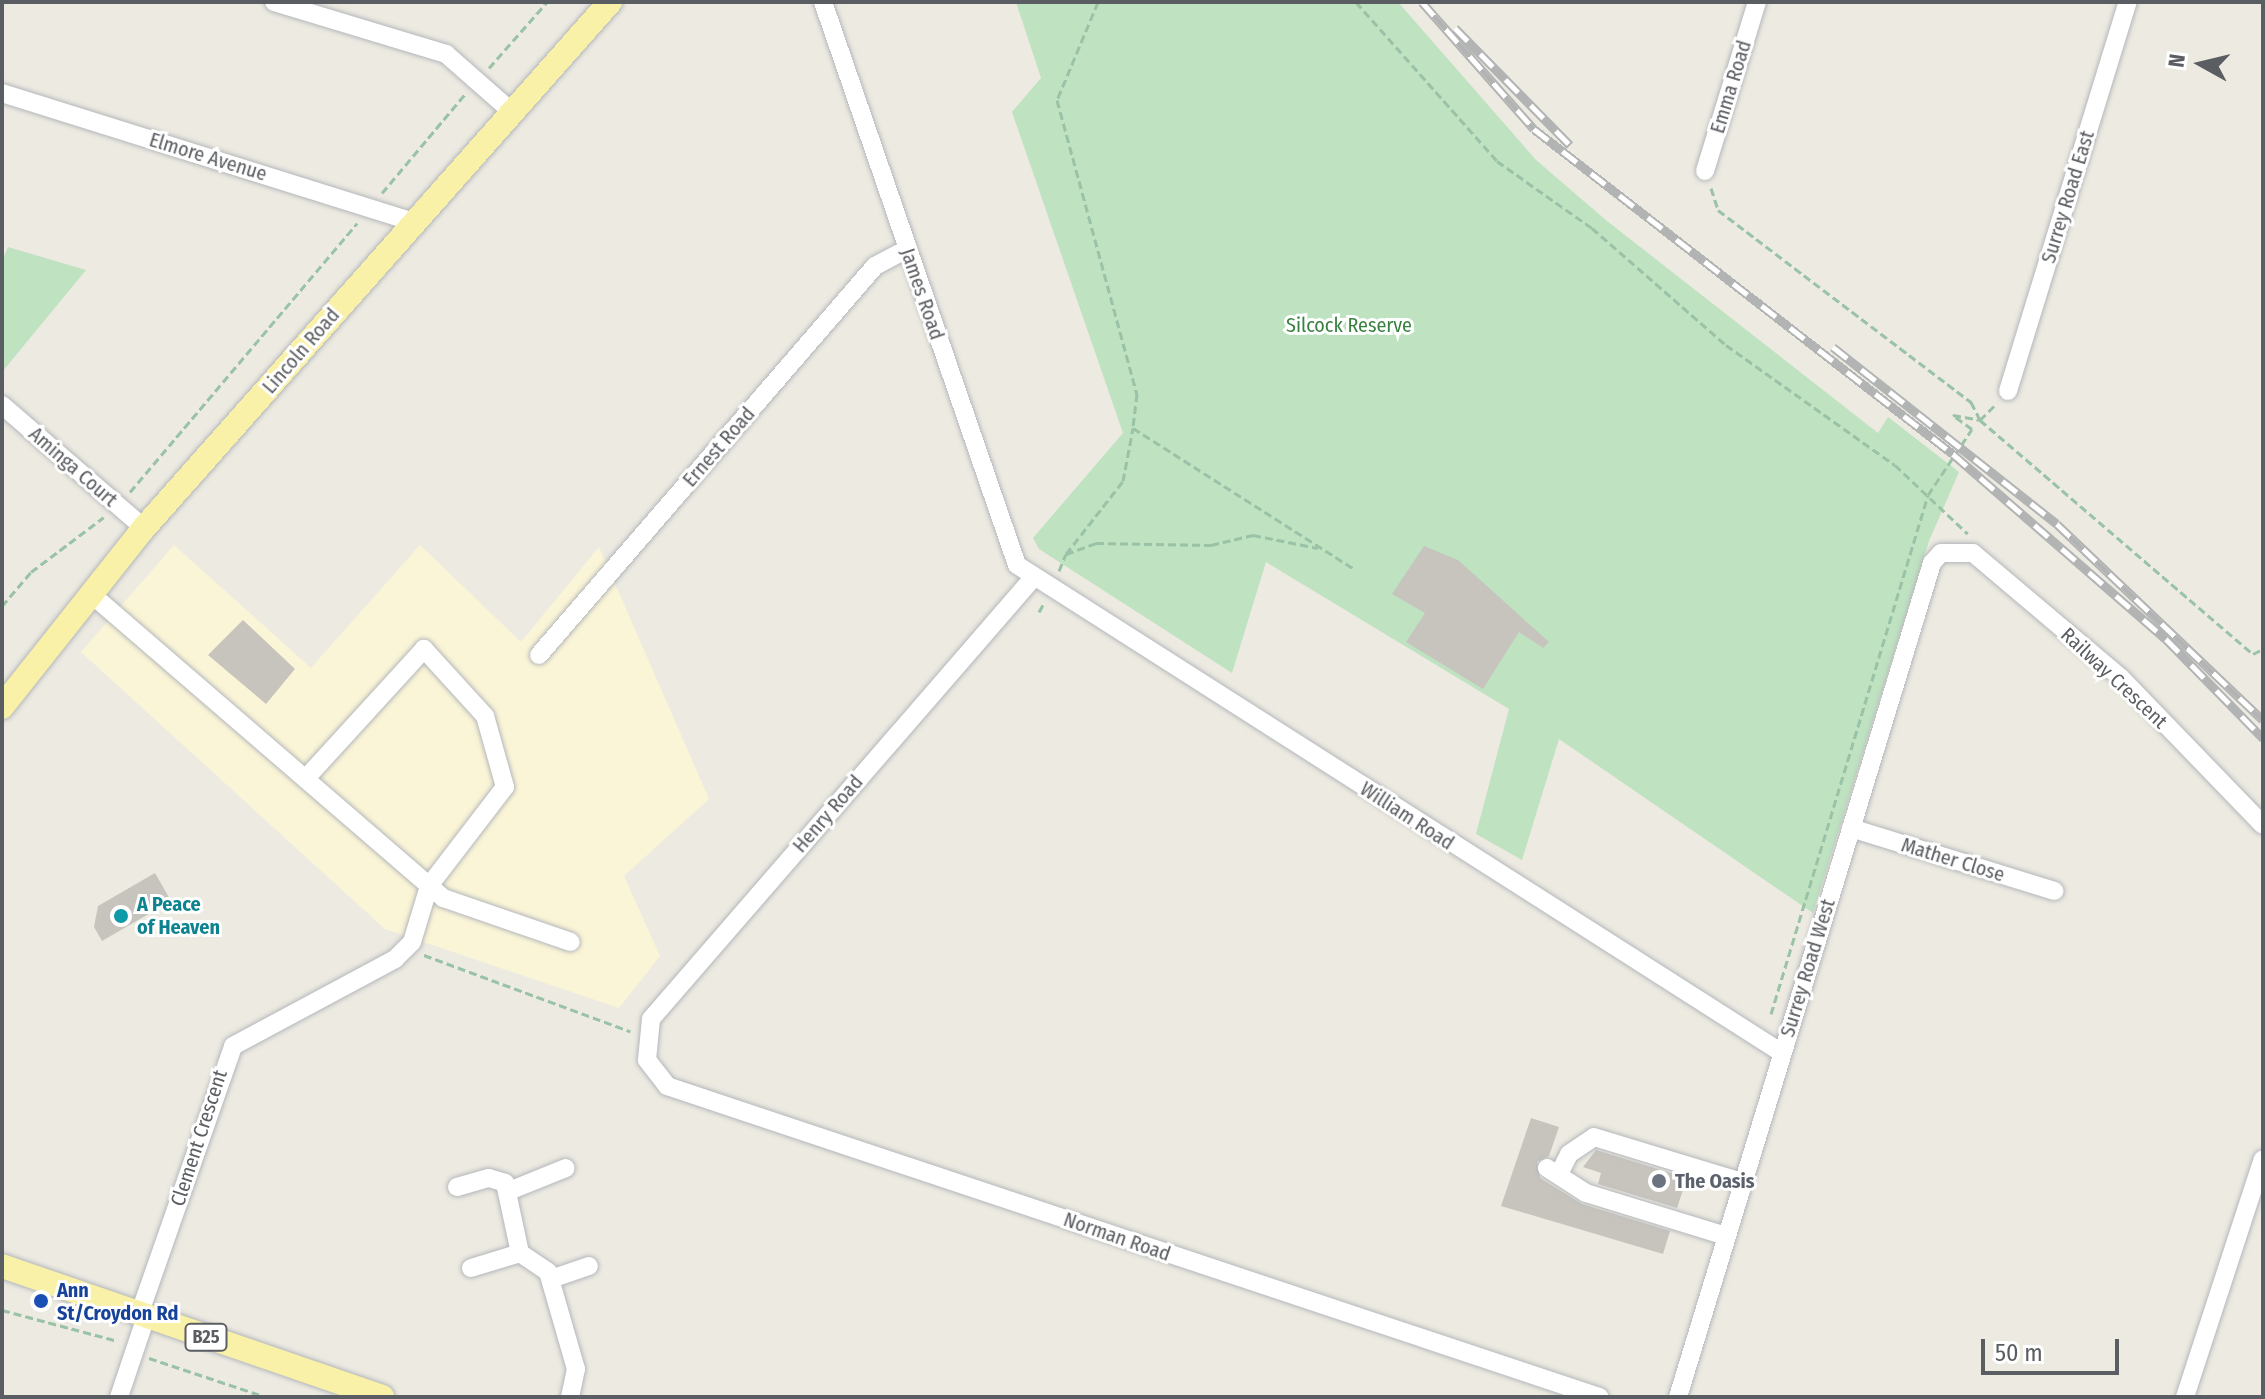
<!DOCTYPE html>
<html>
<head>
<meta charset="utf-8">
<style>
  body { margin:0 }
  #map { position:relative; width:2265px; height:1399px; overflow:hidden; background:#eceae1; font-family:"Fira Sans Condensed",sans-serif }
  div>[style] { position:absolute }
  .commercial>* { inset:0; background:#fbf5d7 }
  .green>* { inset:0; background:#bfe2c1 }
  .building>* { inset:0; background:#c7c4be }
  .path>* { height:3px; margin-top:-1.5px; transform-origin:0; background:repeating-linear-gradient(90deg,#99c2a7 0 8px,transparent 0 12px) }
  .roads { filter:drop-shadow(0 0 2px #b4b7bb) drop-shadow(0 0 2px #b4b7bb) }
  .minor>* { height:18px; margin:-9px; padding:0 9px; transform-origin:9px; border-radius:9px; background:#fff }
  .major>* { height:24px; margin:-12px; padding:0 12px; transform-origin:12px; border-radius:12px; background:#faf1a8 }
  .rail>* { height:9px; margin-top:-4.5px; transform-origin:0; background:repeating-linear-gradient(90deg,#fff 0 18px,#b2b3b3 0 36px); box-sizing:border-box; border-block:2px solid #b2b3b3 }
  .dots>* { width:22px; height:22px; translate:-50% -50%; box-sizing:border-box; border:4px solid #fff; border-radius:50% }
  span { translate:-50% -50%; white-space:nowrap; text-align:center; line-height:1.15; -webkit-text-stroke:6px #fff; paint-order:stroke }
  .shield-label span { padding:2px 6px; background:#fff; border:2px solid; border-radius:6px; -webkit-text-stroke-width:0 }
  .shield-label { font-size:18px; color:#5a5d61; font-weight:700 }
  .street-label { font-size:20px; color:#5a5d61 }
  .park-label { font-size:20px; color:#398141 }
  .culture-label { font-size:20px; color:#0d838f; font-weight:700 }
  .left { translate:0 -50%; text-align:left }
  .worship-label { font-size:20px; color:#5b616d; font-weight:700 }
  .transit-label { font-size:20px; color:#164399; font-weight:700 }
  .frame { position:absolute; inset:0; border:4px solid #5a5d61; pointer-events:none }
  .north { position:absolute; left:2161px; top:24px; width:80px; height:80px; -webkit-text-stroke:6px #fff; paint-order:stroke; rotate:278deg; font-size:22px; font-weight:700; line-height:32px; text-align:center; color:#5a5d61 }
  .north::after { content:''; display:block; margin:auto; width:28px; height:36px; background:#5a5d61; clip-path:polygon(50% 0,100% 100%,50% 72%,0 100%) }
  .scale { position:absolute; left:1981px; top:1339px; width:138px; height:36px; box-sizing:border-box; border:4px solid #5a5d61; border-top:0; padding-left:10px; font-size:24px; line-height:28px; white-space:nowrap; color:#5a5d61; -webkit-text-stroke:6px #fff; paint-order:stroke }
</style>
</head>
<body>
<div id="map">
  <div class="commercial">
    <i style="clip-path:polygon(174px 545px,311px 668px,420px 545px,521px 642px,599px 547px,709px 799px,624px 876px,660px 956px,619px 1008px,385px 929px,81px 652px)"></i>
  </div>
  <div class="green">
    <i style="clip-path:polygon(1016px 2px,1398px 2px,1536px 160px,1607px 221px,1878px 433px,1888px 417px,1959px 472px,1929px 541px,1813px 913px,1559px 739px,1522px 860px,1476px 834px,1509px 709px,1266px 562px,1232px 673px,1039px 549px,1033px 538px,1123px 433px,1012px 112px,1041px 78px)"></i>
    <i style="clip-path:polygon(8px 247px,86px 270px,2px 372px,2px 261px)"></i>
  </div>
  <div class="building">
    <i style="clip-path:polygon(1424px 546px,1458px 560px,1549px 642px,1543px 648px,1519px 632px,1483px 689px,1406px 642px,1425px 613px,1392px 594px)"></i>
    <i style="clip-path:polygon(243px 620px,295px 669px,266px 704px,208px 655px)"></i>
    <i style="clip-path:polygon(155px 873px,171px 901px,102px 941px,94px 927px,98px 906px)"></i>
    <i style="clip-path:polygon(1531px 1118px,1559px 1127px,1549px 1156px,1537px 1162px,1540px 1178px,1582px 1204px,1670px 1231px,1663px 1254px,1501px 1206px)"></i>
    <i style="clip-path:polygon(1596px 1150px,1687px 1178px,1677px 1208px,1598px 1184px,1601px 1173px,1583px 1167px)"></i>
  </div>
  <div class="path">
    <i style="left:1098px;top:2px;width:106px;rotate:112.7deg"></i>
    <i style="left:1057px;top:100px;width:305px;rotate:74.8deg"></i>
    <i style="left:1137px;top:394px;width:34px;rotate:97deg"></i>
    <i style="left:1133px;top:428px;width:261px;rotate:32.5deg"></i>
    <i style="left:1356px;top:2px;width:213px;rotate:48.4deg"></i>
    <i style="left:1497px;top:161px;width:116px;rotate:35.2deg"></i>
    <i style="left:1592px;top:228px;width:178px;rotate:41.1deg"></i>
    <i style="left:1726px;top:345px;width:207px;rotate:35.4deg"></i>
    <i style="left:1895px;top:465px;width:100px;rotate:43.4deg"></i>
    <i style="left:489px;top:68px;width:88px;rotate:-48.7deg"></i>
    <i style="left:1711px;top:188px;width:23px;rotate:72deg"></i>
    <i style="left:1718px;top:210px;width:318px;rotate:37.2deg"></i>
    <i style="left:1971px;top:402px;width:20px;rotate:63deg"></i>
    <i style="left:1980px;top:420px;width:360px;rotate:40.6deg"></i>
    <i style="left:2253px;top:654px;width:11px;rotate:-27deg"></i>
    <i style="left:382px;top:193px;width:129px;rotate:-50deg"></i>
    <i style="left:130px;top:492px;width:352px;rotate:-49.8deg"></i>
    <i style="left:1066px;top:554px;width:93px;rotate:-52deg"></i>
    <i style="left:1123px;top:481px;width:54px;rotate:-79.3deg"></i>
    <i style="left:1059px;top:571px;width:18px;rotate:-68deg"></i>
    <i style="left:1066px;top:554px;width:32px;rotate:-20deg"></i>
    <i style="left:1096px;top:543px;width:115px;rotate:1deg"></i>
    <i style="left:1211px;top:545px;width:43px;rotate:-13.4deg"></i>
    <i style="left:1253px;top:535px;width:66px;rotate:11.3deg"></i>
    <i style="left:2px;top:606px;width:45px;rotate:-49.5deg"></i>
    <i style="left:31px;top:572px;width:91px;rotate:-37deg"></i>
    <i style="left:1039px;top:612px;width:10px;rotate:-61deg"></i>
    <i style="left:424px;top:955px;width:220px;rotate:20.3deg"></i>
    <i style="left:1771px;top:1014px;width:542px;rotate:-73.17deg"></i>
    <i style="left:1928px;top:495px;width:79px;rotate:-56.3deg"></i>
    <i style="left:1972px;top:429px;width:24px;rotate:-144deg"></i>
    <i style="left:1953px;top:415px;width:27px;rotate:10deg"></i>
    <i style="left:1980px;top:420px;width:24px;rotate:-45deg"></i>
    <i style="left:2px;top:1310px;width:120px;rotate:15deg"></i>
    <i style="left:149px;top:1358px;width:123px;rotate:18.4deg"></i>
  </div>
  <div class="roads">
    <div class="minor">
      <i style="left:274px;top:2px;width:180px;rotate:16.8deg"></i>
      <i style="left:446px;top:54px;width:88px;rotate:41.3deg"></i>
      <i style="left:823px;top:2px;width:595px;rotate:70.99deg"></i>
      <i style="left:1017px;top:565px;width:907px;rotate:32.53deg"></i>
      <i style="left:2px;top:93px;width:432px;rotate:17.4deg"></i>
      <i style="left:1705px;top:171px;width:177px;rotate:-72.9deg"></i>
      <i style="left:2008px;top:391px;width:407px;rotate:-72.9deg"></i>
      <i style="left:2px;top:405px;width:188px;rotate:40.9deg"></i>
      <i style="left:1033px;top:578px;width:583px;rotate:130.9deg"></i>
      <i style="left:651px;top:1019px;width:41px;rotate:95.6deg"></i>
      <i style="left:647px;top:1060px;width:33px;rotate:52deg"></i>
      <i style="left:667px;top:1086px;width:983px;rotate:18.45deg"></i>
      <i style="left:90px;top:593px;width:467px;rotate:40.8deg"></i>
      <i style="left:443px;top:898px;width:135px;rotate:19deg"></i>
      <i style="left:539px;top:655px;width:514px;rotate:-49.18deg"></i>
      <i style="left:875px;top:266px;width:36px;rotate:-28deg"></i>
      <i style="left:1851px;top:828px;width:213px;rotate:17.2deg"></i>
      <i style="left:1547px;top:1168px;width:46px;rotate:32.7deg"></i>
      <i style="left:1586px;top:1193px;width:146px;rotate:17.1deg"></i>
      <i style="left:1560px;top:1172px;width:20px;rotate:-63deg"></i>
      <i style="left:1569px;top:1154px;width:30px;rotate:-34deg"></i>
      <i style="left:1594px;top:1137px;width:155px;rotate:16.9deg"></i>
      <i style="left:457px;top:1187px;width:33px;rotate:-16deg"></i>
      <i style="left:489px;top:1178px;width:17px;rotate:17deg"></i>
      <i style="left:505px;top:1183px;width:72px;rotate:77.9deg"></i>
      <i style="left:509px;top:1191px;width:61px;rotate:-22deg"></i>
      <i style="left:471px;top:1268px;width:51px;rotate:-17deg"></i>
      <i style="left:520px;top:1253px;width:34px;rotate:34deg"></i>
      <i style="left:548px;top:1272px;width:101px;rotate:73.9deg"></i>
      <i style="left:576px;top:1369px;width:29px;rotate:102deg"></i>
      <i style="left:551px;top:1279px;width:40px;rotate:-18.9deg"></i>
      <i style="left:139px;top:1315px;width:285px;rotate:-70.7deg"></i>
      <i style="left:233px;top:1046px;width:184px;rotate:-28.2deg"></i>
      <i style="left:395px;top:959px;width:24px;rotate:-45deg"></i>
      <i style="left:412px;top:942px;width:59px;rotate:-73.1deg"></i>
      <i style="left:429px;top:886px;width:125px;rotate:-52.5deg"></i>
      <i style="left:505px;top:787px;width:74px;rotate:-105.7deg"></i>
      <i style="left:485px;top:716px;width:91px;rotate:-132.3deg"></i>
      <i style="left:424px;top:649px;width:173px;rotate:132.4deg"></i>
      <i style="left:119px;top:1397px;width:84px;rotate:-71.4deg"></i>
      <i style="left:1678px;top:1397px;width:872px;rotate:-73.06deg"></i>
      <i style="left:1932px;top:563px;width:13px;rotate:-48deg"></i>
      <i style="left:1941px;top:553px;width:32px"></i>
      <i style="left:1973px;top:553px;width:194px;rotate:40.2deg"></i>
      <i style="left:2121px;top:678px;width:204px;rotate:46deg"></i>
      <i style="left:2185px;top:1397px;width:250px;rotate:-71.9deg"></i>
    </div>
    <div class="major">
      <i style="left:2px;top:707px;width:228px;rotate:-51.6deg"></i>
      <i style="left:144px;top:528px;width:703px;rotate:-48.46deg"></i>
      <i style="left:2px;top:1266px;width:402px;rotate:19deg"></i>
    </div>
  </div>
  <div class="rail">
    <i style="left:1422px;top:2px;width:169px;rotate:48.6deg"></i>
    <i style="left:1534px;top:129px;width:530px;rotate:37.8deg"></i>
    <i style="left:1953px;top:454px;width:282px;rotate:41deg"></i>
    <i style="left:2166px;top:639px;width:139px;rotate:45.6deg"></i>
    <i style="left:1455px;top:28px;width:164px;rotate:45.5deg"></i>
    <i style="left:1833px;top:347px;width:285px;rotate:38.3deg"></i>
    <i style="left:2057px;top:524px;width:284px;rotate:43.6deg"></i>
  </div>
  <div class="dots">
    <i style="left:121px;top:916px;background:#0f9aa8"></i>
    <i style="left:1659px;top:1181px;background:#6b7280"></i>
    <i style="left:41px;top:1301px;background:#1a4fb4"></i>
  </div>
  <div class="shield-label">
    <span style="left:206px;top:1337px">B25</span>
  </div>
  <div class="street-label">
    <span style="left:1731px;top:87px;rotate:-73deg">Emma Road</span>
    <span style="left:208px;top:157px;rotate:17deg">Elmore Avenue</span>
    <span style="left:2068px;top:197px;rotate:-73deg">Surrey Road East</span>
    <span style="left:922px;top:294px;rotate:71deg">James Road</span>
    <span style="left:301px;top:351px;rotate:-49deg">Lincoln Road</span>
    <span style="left:719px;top:447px;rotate:-49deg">Ernest Road</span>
    <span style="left:73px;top:467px;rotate:41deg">Aminga Court</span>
    <span style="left:2114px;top:678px;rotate:43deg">Railway Crescent</span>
    <span style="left:828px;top:814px;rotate:-49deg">Henry Road</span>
    <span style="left:1407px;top:816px;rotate:33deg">William Road</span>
    <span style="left:1953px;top:860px;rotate:17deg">Mather Close</span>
    <span style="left:1808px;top:968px;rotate:-73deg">Surrey Road West</span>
    <span style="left:199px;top:1138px;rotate:-72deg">Clement Crescent</span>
    <span style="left:1117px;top:1237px;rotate:19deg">Norman Road</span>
  </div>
  <div class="park-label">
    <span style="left:1349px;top:325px">Silcock Reserve</span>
  </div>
  <div class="culture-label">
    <span class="left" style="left:137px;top:916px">A Peace<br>of Heaven</span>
  </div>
  <div class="worship-label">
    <span class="left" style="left:1675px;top:1181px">The Oasis</span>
  </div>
  <div class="transit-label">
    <span class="left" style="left:57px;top:1302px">Ann<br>St/Croydon Rd</span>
  </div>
  <div class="frame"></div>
  <div class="north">N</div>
  <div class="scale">50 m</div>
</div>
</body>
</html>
